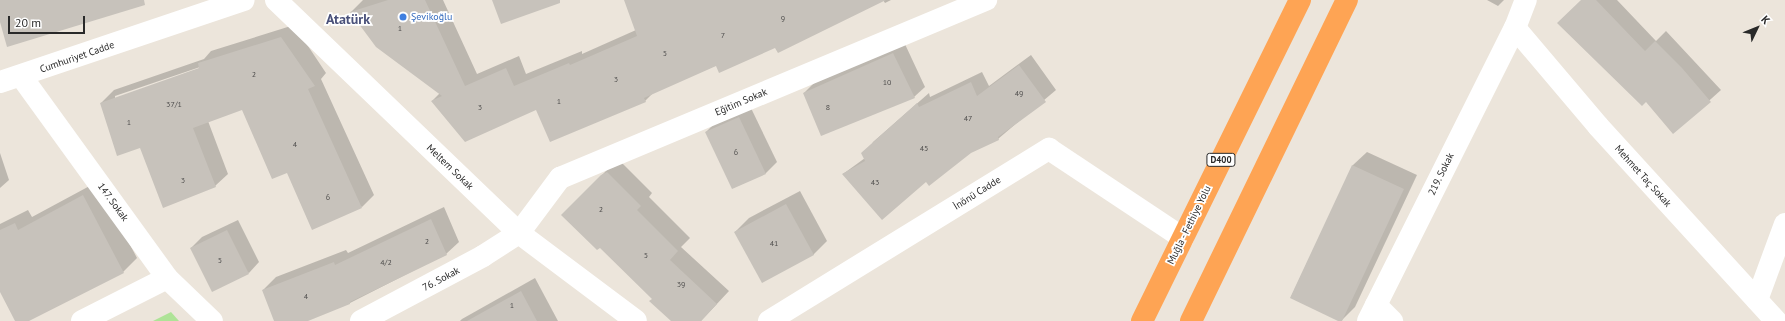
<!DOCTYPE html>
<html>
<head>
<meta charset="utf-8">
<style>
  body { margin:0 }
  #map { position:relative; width:1785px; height:321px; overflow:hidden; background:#ece5db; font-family:"PT Sans",sans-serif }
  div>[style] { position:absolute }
  .green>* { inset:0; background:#aee397 }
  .shadow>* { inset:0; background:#0003 }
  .building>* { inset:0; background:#c7c2bb }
  .street>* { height:22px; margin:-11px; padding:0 11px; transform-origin:11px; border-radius:11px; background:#fff }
  .secondary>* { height:22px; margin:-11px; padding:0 11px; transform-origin:11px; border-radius:11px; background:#fff }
  .highway>* { height:22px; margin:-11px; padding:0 11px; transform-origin:11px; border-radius:11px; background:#fea454 }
  .dots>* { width:11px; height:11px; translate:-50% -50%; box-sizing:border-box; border:2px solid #fff; border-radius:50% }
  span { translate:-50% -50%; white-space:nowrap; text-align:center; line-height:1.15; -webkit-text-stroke:3.5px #fff; paint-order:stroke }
  .number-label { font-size:8px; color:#504f4e }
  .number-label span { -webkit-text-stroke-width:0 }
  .shield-label span { padding:1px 3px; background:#fff; border:1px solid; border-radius:3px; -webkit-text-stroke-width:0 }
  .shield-label { font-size:9px; color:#292929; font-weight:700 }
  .shop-label { font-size:10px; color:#366cbe }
  .left { translate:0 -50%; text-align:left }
  .street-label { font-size:10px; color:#292929 }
  .district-label { font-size:14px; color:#4a517a; font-weight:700 }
  .north { position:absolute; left:1737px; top:8px; width:40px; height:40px; -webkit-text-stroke:3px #fff; paint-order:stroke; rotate:47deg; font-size:11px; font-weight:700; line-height:16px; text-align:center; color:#292929 }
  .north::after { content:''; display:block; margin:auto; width:14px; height:18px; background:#292929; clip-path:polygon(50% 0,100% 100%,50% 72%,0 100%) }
  .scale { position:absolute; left:8px; top:16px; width:77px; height:18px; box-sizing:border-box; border:2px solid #292929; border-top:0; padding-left:5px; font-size:12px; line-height:14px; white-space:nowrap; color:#292929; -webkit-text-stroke:3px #fff; paint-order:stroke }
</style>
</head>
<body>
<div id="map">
  <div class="green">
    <i style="clip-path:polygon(171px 312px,179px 321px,153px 321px)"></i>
  </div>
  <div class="shadow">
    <i style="clip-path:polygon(363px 0,443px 0,477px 74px,519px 56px,526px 74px,582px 51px,582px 54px,636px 30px,626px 0,891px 0,885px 3px,883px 0,776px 46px,717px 65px,654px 92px,645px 101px,537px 109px,432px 101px,440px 93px,351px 12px)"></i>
    <i style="clip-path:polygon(1487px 0,1504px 0,1498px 6px)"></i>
    <i style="clip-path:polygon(1582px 0,1617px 0,1656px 41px,1666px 31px,1721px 90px,1673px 133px,1646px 101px)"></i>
    <i style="clip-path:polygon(evenodd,294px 25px,326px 73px,321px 79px,374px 195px,362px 207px,287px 172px,243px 108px,208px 121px,228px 174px,215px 186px,141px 147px,101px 103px,114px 90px,204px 59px,211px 51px,294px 25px,203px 66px,204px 67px,115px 99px,115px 96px,203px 66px)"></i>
    <i style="clip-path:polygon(904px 42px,925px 87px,914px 97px,804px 93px,815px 82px)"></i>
    <i style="clip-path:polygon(1031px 55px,1056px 90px,998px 139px,970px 152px,926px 181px,843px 174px,865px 158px,873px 142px,929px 93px,930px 97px,982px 72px,989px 86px)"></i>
    <i style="clip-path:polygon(750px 106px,777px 162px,766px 173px,733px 188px,706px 132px,717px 121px)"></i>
    <i style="clip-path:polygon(1367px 152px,1417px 175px,1355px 307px,1341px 321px,1291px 297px,1353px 165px)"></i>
    <i style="clip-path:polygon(0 153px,9px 180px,0 188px)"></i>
    <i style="clip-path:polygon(619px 160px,652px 193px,649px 197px,690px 238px,681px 247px,729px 291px,701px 321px,672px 321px,653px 299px,600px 246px,562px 215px,614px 163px)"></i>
    <i style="clip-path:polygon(97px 182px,137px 258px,123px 272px,27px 321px,16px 321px,0 290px,0 224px,28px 210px,32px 217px)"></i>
    <i style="clip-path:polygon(800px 191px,827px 241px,813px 255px,735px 232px,749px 218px)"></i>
    <i style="clip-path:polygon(444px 207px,459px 242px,446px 254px,350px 303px,305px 321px,275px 321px,263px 290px,276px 277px,346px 250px,348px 253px)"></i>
    <i style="clip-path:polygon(238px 220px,259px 262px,249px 273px,191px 248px,202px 237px)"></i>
    <i style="clip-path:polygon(535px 278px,558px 321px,460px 321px,462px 319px)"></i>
  </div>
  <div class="building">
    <i style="clip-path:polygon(0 0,144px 0,145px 5px,7px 47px,0 22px)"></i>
    <i style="clip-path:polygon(388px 0,425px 0,465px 86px,506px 68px,514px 86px,569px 63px,570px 65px,637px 36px,624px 0,886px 0,778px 53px,775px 48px,719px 73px,716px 66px,644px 98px,646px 102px,550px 142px,536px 110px,465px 142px,431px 101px,442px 96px,376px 47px,350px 12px)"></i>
    <i style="clip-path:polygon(492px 0,560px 0,560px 3px,501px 24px)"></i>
    <i style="clip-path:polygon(1581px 0,1596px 0,1645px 51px,1655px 41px,1682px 68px,1711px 102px,1673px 134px,1646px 102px,1642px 106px,1557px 23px)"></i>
    <i style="clip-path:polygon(281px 37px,315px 86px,308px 89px,362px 208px,312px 230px,287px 173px,272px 179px,242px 110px,193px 128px,216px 187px,163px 208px,140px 148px,117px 156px,100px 103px,199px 68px,198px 63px)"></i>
    <i style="clip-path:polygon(893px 53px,915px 98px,821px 136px,803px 93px)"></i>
    <i style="clip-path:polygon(1019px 65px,1046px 102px,998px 137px,999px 140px,971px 153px,929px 186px,926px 182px,882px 220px,842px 174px,865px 161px,861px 153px,917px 103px,919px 107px,971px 82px,977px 96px)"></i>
    <i style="clip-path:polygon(739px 117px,766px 174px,732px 189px,705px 132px)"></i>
    <i style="clip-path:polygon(1352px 165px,1404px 189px,1342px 321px,1338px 321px,1290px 298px)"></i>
    <i style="clip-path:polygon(607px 172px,641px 206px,637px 210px,678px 251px,670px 260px,717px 304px,701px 321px,671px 321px,649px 301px,652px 299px,600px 248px,597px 250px,561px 215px,601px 175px)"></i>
    <i style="clip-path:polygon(83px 195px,124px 273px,29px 321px,15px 321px,0 292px,0 230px,15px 223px,18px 230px)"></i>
    <i style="clip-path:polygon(786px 204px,814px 255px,762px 283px,734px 232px)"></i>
    <i style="clip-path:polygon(431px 219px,447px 255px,350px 302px,350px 304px,308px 321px,274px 321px,262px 290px,334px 262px,335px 265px)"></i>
    <i style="clip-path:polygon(227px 230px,249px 274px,212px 292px,190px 248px)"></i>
    <i style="clip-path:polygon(521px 291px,537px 321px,467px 321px)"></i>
  </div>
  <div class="street">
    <i style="left:276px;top:0;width:337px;rotate:43.8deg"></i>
    <i style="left:519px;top:233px;width:146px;rotate:36.9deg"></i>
    <i style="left:1515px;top:28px;width:128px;rotate:49.7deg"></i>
    <i style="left:1598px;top:126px;width:264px;rotate:47.6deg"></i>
    <i style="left:21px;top:76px;width:249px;rotate:54.1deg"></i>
    <i style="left:167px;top:278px;width:62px;rotate:43.7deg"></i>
    <i style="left:1757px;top:300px;width:81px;rotate:-69.8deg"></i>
    <i style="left:1376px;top:305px;width:23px;rotate:45deg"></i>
    <i style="left:82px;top:321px;width:95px;rotate:-26.8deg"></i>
    <i style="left:361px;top:321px;width:138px;rotate:-28deg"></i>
    <i style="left:483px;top:256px;width:43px;rotate:-32.6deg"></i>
    <i style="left:519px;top:233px;width:69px;rotate:-53.3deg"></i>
    <i style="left:560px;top:178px;width:462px;rotate:-22.7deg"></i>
    <i style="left:769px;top:321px;width:329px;rotate:-31.6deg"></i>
    <i style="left:1049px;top:149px;width:161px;rotate:33.6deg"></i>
    <i style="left:1368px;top:321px;width:328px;rotate:-63.4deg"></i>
    <i style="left:1515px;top:28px;width:30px;rotate:-69deg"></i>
  </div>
  <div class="secondary">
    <i style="left:0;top:82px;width:257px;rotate:-18.6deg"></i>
  </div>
  <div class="highway">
    <i style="left:1142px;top:321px;width:358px;rotate:-63.8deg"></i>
    <i style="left:1191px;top:321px;width:357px;rotate:-64.1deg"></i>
  </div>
  <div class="dots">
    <i style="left:403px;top:17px;background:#3f7fe0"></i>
  </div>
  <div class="number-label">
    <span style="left:783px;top:19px">9</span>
    <span style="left:400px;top:29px">1</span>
    <span style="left:723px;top:36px">7</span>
    <span style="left:665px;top:54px">5</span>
    <span style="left:254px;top:75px">2</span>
    <span style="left:616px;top:80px">3</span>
    <span style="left:887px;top:83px">10</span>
    <span style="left:1019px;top:94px">49</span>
    <span style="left:559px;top:102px">1</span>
    <span style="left:174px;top:105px">37/1</span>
    <span style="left:480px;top:108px">3</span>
    <span style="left:828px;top:108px">8</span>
    <span style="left:968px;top:119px">47</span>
    <span style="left:129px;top:123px">1</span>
    <span style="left:295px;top:145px">4</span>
    <span style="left:924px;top:149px">45</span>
    <span style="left:736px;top:153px">6</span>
    <span style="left:183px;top:181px">3</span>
    <span style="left:875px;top:183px">43</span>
    <span style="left:328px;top:198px">6</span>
    <span style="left:601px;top:210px">2</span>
    <span style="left:427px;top:242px">2</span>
    <span style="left:774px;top:244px">41</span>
    <span style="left:646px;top:256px">5</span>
    <span style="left:220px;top:261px">5</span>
    <span style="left:386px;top:263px">4/2</span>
    <span style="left:681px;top:285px">39</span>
    <span style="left:306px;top:297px">4</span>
    <span style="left:512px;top:306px">1</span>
  </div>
  <div class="shield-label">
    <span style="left:1221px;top:160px">D400</span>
  </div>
  <div class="shop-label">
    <span class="left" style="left:411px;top:17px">Şevikoğlu</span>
  </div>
  <div class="street-label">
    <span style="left:77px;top:57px;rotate:-19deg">Cumhuriyet Cadde</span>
    <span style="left:741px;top:102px;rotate:-23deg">Eğitim Sokak</span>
    <span style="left:450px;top:167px;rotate:44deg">Meltem Sokak</span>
    <span style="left:1441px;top:174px;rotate:-64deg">219. Sokak</span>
    <span style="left:1643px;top:176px;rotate:48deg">Mehmet Taç Sokak</span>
    <span style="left:977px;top:193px;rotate:-32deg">İnönü Cadde</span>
    <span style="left:113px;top:202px;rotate:54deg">147. Sokak</span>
    <span style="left:1189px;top:225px;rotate:-64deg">Muğla - Fethiye Yolu</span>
    <span style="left:441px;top:279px;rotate:-28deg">76. Sokak</span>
  </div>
  <div class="district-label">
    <span style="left:348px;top:19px">Atatürk</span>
  </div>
  <div class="north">K</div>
  <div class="scale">20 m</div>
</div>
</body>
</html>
